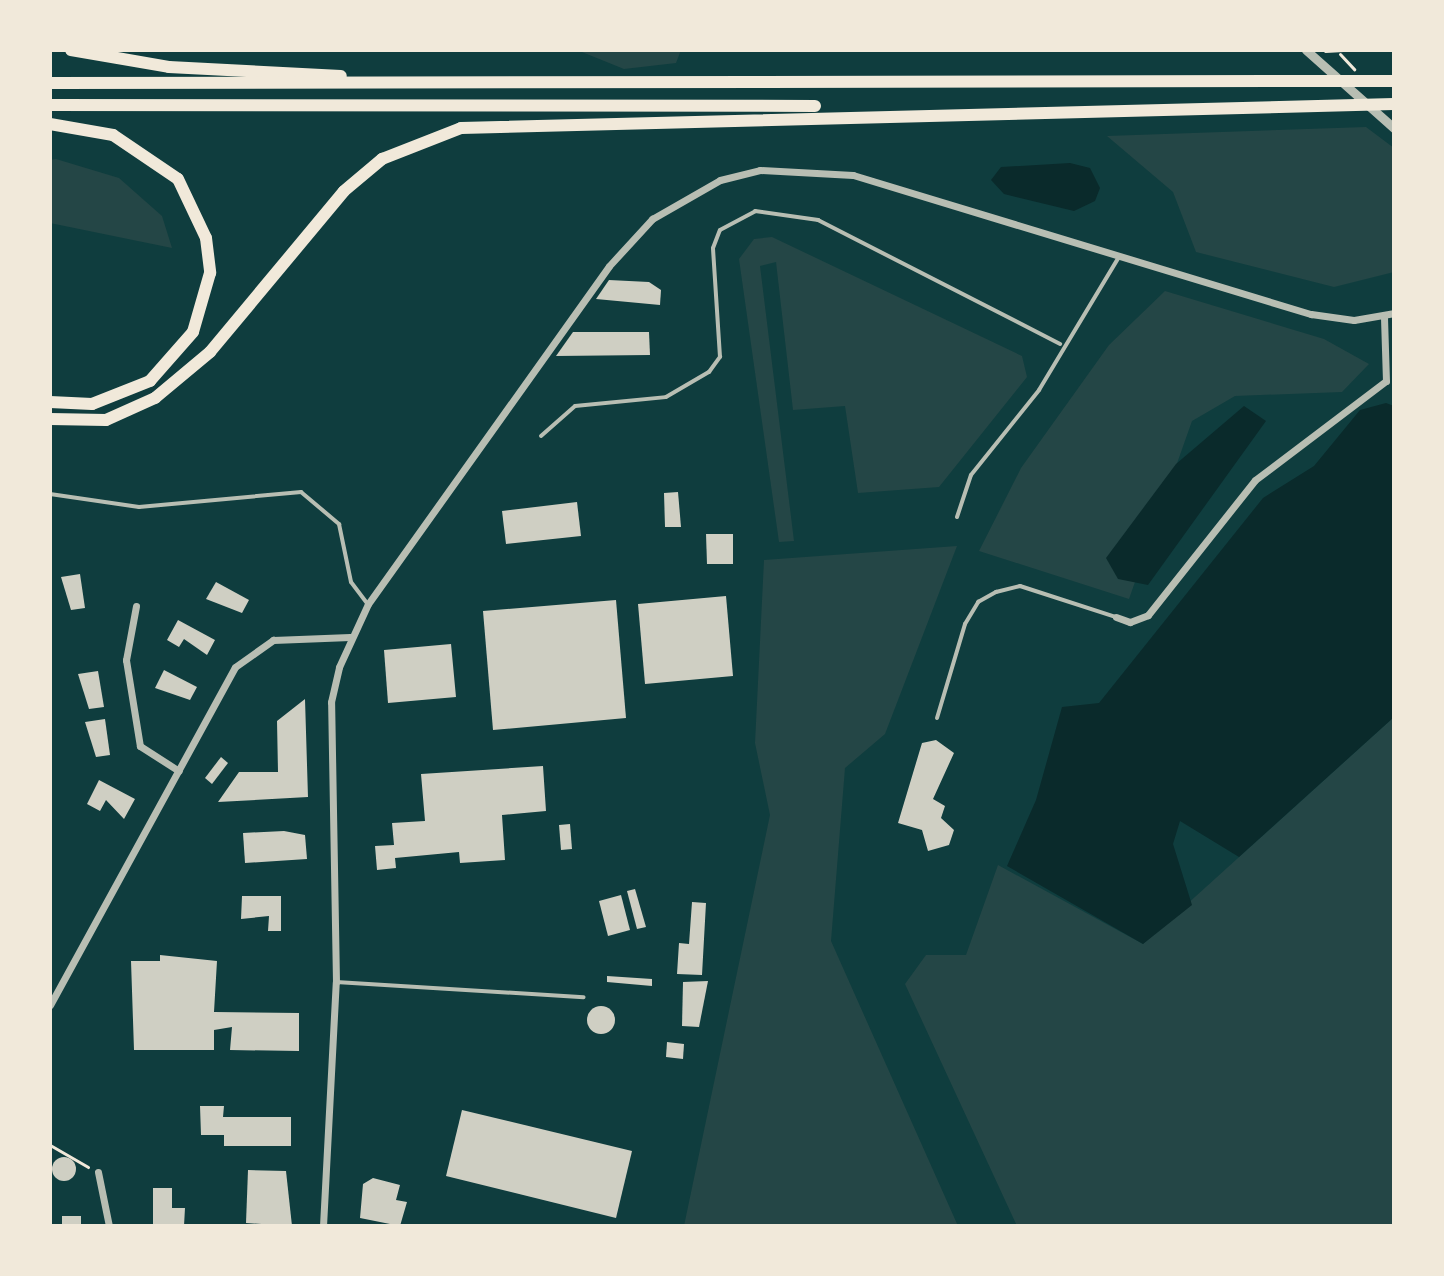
<!DOCTYPE html>
<html>
<head>
<meta charset="utf-8">
<style>
  body { margin:0 }
  #map { position:relative; width:1444px; height:1276px; overflow:hidden; background:#0f3d3e; font-family:"Fira Sans Condensed",sans-serif }
  div>[style] { position:absolute }
  .green>* { inset:0; background:#244646 }
  .water>* { inset:0; background:#0a2a2b }
  .building>* { inset:0; background:#cfcfc3 }
  .round { border-radius:50% }
  .path>* { height:3px; margin:-1.5px; padding:0 1.5px; transform-origin:1.5px; border-radius:1.5px; background:#f1e9da }
  .service>* { height:4px; margin:-2px; padding:0 2px; transform-origin:2px; border-radius:2px; background:#b8beb3 }
  .minor>* { height:7px; margin:-3.5px; padding:0 3.5px; transform-origin:3.5px; border-radius:3.5px; background:#b8beb3 }
  .tertiary>* { height:9px; margin:-4.5px; padding:0 4.5px; transform-origin:4.5px; border-radius:4.5px; background:#b8beb3 }
  .trunk>* { height:12px; margin:-6px; padding:0 6px; transform-origin:6px; border-radius:6px; background:#f1e9da }
  span { translate:-50% -50%; white-space:nowrap; text-align:center; line-height:1.15; -webkit-text-stroke:6px #f1e9da; paint-order:stroke }
  .frame { position:absolute; inset:0; border:52px solid #f1e9da; pointer-events:none }
</style>
</head>
<body>
<div id="map">
  <div class="green">
    <i style="clip-path:polygon(577px 50px,681px 50px,676px 63px,624px 69px)"></i>
    <i style="clip-path:polygon(1366px 127px,1394px 148px,1394px 272px,1334px 287px,1196px 252px,1173px 192px,1107px 136px)"></i>
    <i style="clip-path:polygon(56px 159px,119px 178px,162px 216px,172px 248px,50px 223px,50px 160px)"></i>
    <i style="clip-path:polygon(772px 237px,1022px 356px,1027px 377px,939px 487px,858px 493px,845px 406px,793px 410px,776px 262px,760px 266px,794px 541px,779px 542px,739px 259px,754px 239px)"></i>
    <i style="clip-path:polygon(1165px 291px,1324px 339px,1369px 364px,1342px 392px,1235px 396px,1192px 421px,1129px 599px,979px 551px,1021px 468px,1109px 345px)"></i>
    <i style="clip-path:polygon(957px 546px,885px 734px,845px 768px,831px 941px,958px 1226px,684px 1226px,770px 815px,755px 743px,764px 560px)"></i>
    <i style="clip-path:polygon(1394px 717px,1394px 1226px,1017px 1226px,905px 984px,926px 955px,966px 955px,998px 865px,1143px 944px)"></i>
  </div>
  <div class="water">
    <i style="clip-path:polygon(1070px 163px,1090px 168px,1100px 188px,1095px 201px,1074px 211px,1004px 194px,991px 180px,1001px 167px)"></i>
    <i style="clip-path:polygon(1386px 403px,1394px 406px,1394px 717px,1239px 857px,1180px 821px,1173px 844px,1192px 905px,1143px 944px,1007px 866px,1036px 800px,1062px 707px,1099px 703px,1263px 498px,1314px 466px,1360px 410px)"></i>
    <i style="clip-path:polygon(1244px 406px,1266px 421px,1148px 585px,1118px 579px,1106px 558px,1176px 464px)"></i>
  </div>
  <div class="building">
    <i style="clip-path:polygon(609px 280px,649px 282px,661px 290px,660px 305px,596px 299px)"></i>
    <i style="clip-path:polygon(573px 332px,649px 332px,650px 355px,556px 356px)"></i>
    <i style="clip-path:polygon(678px 492px,681px 527px,665px 527px,664px 493px)"></i>
    <i style="clip-path:polygon(577px 502px,581px 536px,506px 544px,502px 511px)"></i>
    <i style="clip-path:polygon(706px 534px,733px 534px,733px 564px,707px 564px)"></i>
    <i style="clip-path:polygon(80px 574px,85px 608px,71px 610px,61px 577px)"></i>
    <i style="clip-path:polygon(216px 582px,249px 600px,242px 613px,206px 599px)"></i>
    <i style="clip-path:polygon(726px 596px,733px 676px,645px 684px,638px 604px)"></i>
    <i style="clip-path:polygon(616px 600px,626px 718px,493px 730px,483px 611px)"></i>
    <i style="clip-path:polygon(178px 620px,215px 640px,207px 655px,184px 639px,179px 647px,167px 640px)"></i>
    <i style="clip-path:polygon(451px 644px,456px 697px,388px 703px,384px 650px)"></i>
    <i style="clip-path:polygon(164px 670px,197px 687px,190px 700px,155px 688px)"></i>
    <i style="clip-path:polygon(98px 671px,104px 707px,89px 709px,78px 674px)"></i>
    <i style="clip-path:polygon(305px 699px,308px 797px,218px 802px,239px 772px,278px 772px,277px 721px)"></i>
    <i style="clip-path:polygon(105px 719px,110px 755px,96px 757px,85px 722px)"></i>
    <i style="clip-path:polygon(936px 740px,954px 753px,933px 799px,945px 806px,941px 818px,954px 830px,949px 845px,928px 851px,922px 830px,898px 823px,922px 743px)"></i>
    <i style="clip-path:polygon(221px 757px,228px 763px,212px 784px,205px 778px)"></i>
    <i style="clip-path:polygon(543px 766px,546px 811px,502px 815px,505px 860px,460px 863px,459px 852px,395px 858px,396px 868px,377px 870px,375px 846px,394px 845px,392px 823px,425px 821px,421px 774px)"></i>
    <i style="clip-path:polygon(99px 780px,135px 799px,124px 819px,106px 800px,100px 811px,87px 804px)"></i>
    <i style="clip-path:polygon(570px 824px,572px 849px,561px 850px,559px 825px)"></i>
    <i style="clip-path:polygon(284px 831px,305px 835px,307px 859px,245px 863px,243px 833px)"></i>
    <i style="clip-path:polygon(635px 889px,646px 927px,637px 929px,627px 891px)"></i>
    <i style="clip-path:polygon(621px 895px,630px 930px,608px 936px,599px 901px)"></i>
    <i style="clip-path:polygon(242px 896px,281px 896px,281px 931px,268px 931px,269px 916px,241px 919px)"></i>
    <i style="clip-path:polygon(692px 902px,706px 903px,702px 975px,677px 974px,679px 943px,689px 944px)"></i>
    <i style="clip-path:polygon(160px 955px,217px 961px,214px 1012px,299px 1013px,299px 1051px,230px 1050px,232px 1027px,214px 1030px,214px 1050px,134px 1050px,131px 961px,160px 961px)"></i>
    <i style="clip-path:polygon(607px 976px,652px 979px,652px 986px,607px 982px)"></i>
    <i style="clip-path:polygon(708px 981px,699px 1027px,682px 1026px,683px 982px)"></i>
    <i class="round" style="left:587px;top:1006px;width:28px;height:28px"></i>
    <i style="clip-path:polygon(667px 1042px,684px 1044px,683px 1059px,666px 1057px)"></i>
    <i style="clip-path:polygon(200px 1106px,224px 1106px,223px 1117px,291px 1117px,291px 1146px,224px 1146px,224px 1135px,201px 1135px)"></i>
    <i style="clip-path:polygon(462px 1110px,632px 1151px,616px 1218px,446px 1176px)"></i>
    <i class="round" style="left:52px;top:1157px;width:24px;height:24px"></i>
    <i style="clip-path:polygon(248px 1170px,286px 1171px,292px 1226px,246px 1223px)"></i>
    <i style="clip-path:polygon(373px 1178px,400px 1185px,396px 1200px,407px 1202px,400px 1226px,360px 1218px,363px 1184px)"></i>
    <i style="clip-path:polygon(153px 1188px,172px 1188px,172px 1208px,185px 1208px,184px 1226px,153px 1226px)"></i>
    <i style="clip-path:polygon(62px 1216px,81px 1216px,81px 1226px,62px 1226px)"></i>
  </div>
  <div class="path">
    <i style="left:1325px;top:51px;width:18px;rotate:-3deg"></i>
    <i style="left:1340px;top:54px;width:21px;rotate:47deg"></i>
    <i style="left:50px;top:1145px;width:44px;rotate:30.1deg"></i>
  </div>
  <div class="service">
    <i style="left:541px;top:436px;width:45px;rotate:-41.4deg"></i>
    <i style="left:575px;top:406px;width:91px;rotate:-5.6deg"></i>
    <i style="left:666px;top:397px;width:50px;rotate:-30.2deg"></i>
    <i style="left:709px;top:372px;width:19px;rotate:-54deg"></i>
    <i style="left:720px;top:357px;width:109px;rotate:-93.7deg"></i>
    <i style="left:713px;top:248px;width:19px;rotate:-69deg"></i>
    <i style="left:720px;top:230px;width:40px;rotate:-28deg"></i>
    <i style="left:755px;top:211px;width:64px;rotate:8.1deg"></i>
    <i style="left:818px;top:220px;width:272px;rotate:27.1deg"></i>
    <i style="left:50px;top:494px;width:90px;rotate:8.3deg"></i>
    <i style="left:139px;top:507px;width:163px;rotate:-5.3deg"></i>
    <i style="left:301px;top:492px;width:50px;rotate:40.1deg"></i>
    <i style="left:339px;top:524px;width:59px;rotate:78.3deg"></i>
    <i style="left:351px;top:582px;width:26px;rotate:53deg"></i>
    <i style="left:957px;top:517px;width:44px;rotate:-71.6deg"></i>
    <i style="left:971px;top:475px;width:109px;rotate:-51.3deg"></i>
    <i style="left:1039px;top:390px;width:155px;rotate:-59deg"></i>
    <i style="left:937px;top:718px;width:98px;rotate:-73.4deg"></i>
    <i style="left:965px;top:624px;width:26px;rotate:-59deg"></i>
    <i style="left:978px;top:602px;width:21px;rotate:-29deg"></i>
    <i style="left:996px;top:592px;width:25px;rotate:-14deg"></i>
    <i style="left:1020px;top:586px;width:101px;rotate:17.9deg"></i>
    <i style="left:336px;top:982px;width:248px;rotate:3.5deg"></i>
  </div>
  <div class="minor">
    <i style="left:136px;top:606px;width:55px;rotate:100.5deg"></i>
    <i style="left:126px;top:660px;width:87px;rotate:80.8deg"></i>
    <i style="left:140px;top:746px;width:46px;rotate:32.7deg"></i>
    <i style="left:1116px;top:617px;width:15px;rotate:20deg"></i>
    <i style="left:1130px;top:622px;width:19px;rotate:-21deg"></i>
    <i style="left:1148px;top:615px;width:172px;rotate:-51.6deg"></i>
    <i style="left:1255px;top:480px;width:164px;rotate:-37.1deg"></i>
    <i style="left:1386px;top:381px;width:65px;rotate:-91.8deg"></i>
    <i style="left:50px;top:1005px;width:385px;rotate:-61.3deg"></i>
    <i style="left:235px;top:667px;width:47px;rotate:-35.4deg"></i>
    <i style="left:273px;top:640px;width:77px;rotate:-2.2deg"></i>
    <i style="left:98px;top:1172px;width:55px;rotate:78.5deg"></i>
    <i style="left:323px;top:1226px;width:244px;rotate:-87deg"></i>
    <i style="left:336px;top:982px;width:280px;rotate:-91deg"></i>
    <i style="left:331px;top:702px;width:36px;rotate:-77deg"></i>
    <i style="left:339px;top:667px;width:69px;rotate:-65.3deg"></i>
    <i style="left:368px;top:604px;width:415px;rotate:-54.5deg"></i>
    <i style="left:609px;top:266px;width:64px;rotate:-47.5deg"></i>
    <i style="left:652px;top:219px;width:78px;rotate:-29.8deg"></i>
    <i style="left:720px;top:180px;width:41px;rotate:-14deg"></i>
    <i style="left:760px;top:170px;width:93px;rotate:3.1deg"></i>
    <i style="left:853px;top:175px;width:479px;rotate:16.9deg"></i>
    <i style="left:1311px;top:314px;width:43px;rotate:7.9deg"></i>
    <i style="left:1354px;top:320px;width:41px;rotate:-9.9deg"></i>
  </div>
  <div class="tertiary">
    <i style="left:1306px;top:50px;width:118px;rotate:41.6deg"></i>
  </div>
  <div class="trunk">
    <i style="left:71px;top:50px;width:99px;rotate:9.8deg"></i>
    <i style="left:169px;top:67px;width:172px;rotate:3deg"></i>
    <i style="left:50px;top:83px;width:1344px;rotate:-0.09deg"></i>
    <i style="left:50px;top:105px;width:765px;rotate:0.07deg"></i>
    <i style="left:50px;top:124px;width:64px;rotate:9.9deg"></i>
    <i style="left:113px;top:135px;width:78px;rotate:34.1deg"></i>
    <i style="left:178px;top:179px;width:65px;rotate:64.6deg"></i>
    <i style="left:206px;top:238px;width:35px;rotate:83deg"></i>
    <i style="left:210px;top:273px;width:61px;rotate:106.1deg"></i>
    <i style="left:193px;top:332px;width:65px;rotate:131.3deg"></i>
    <i style="left:150px;top:381px;width:62px;rotate:158.4deg"></i>
    <i style="left:92px;top:404px;width:42px;rotate:-177.3deg"></i>
    <i style="left:50px;top:419px;width:56px;rotate:1deg"></i>
    <i style="left:106px;top:420px;width:54px;rotate:-24.2deg"></i>
    <i style="left:155px;top:398px;width:72px;rotate:-39.9deg"></i>
    <i style="left:210px;top:352px;width:209px;rotate:-50.2deg"></i>
    <i style="left:344px;top:191px;width:50px;rotate:-40.1deg"></i>
    <i style="left:382px;top:159px;width:85px;rotate:-21.4deg"></i>
    <i style="left:461px;top:128px;width:933px;rotate:-1.47deg"></i>
  </div>
  <div class="frame"></div>
</div>
</body>
</html>
